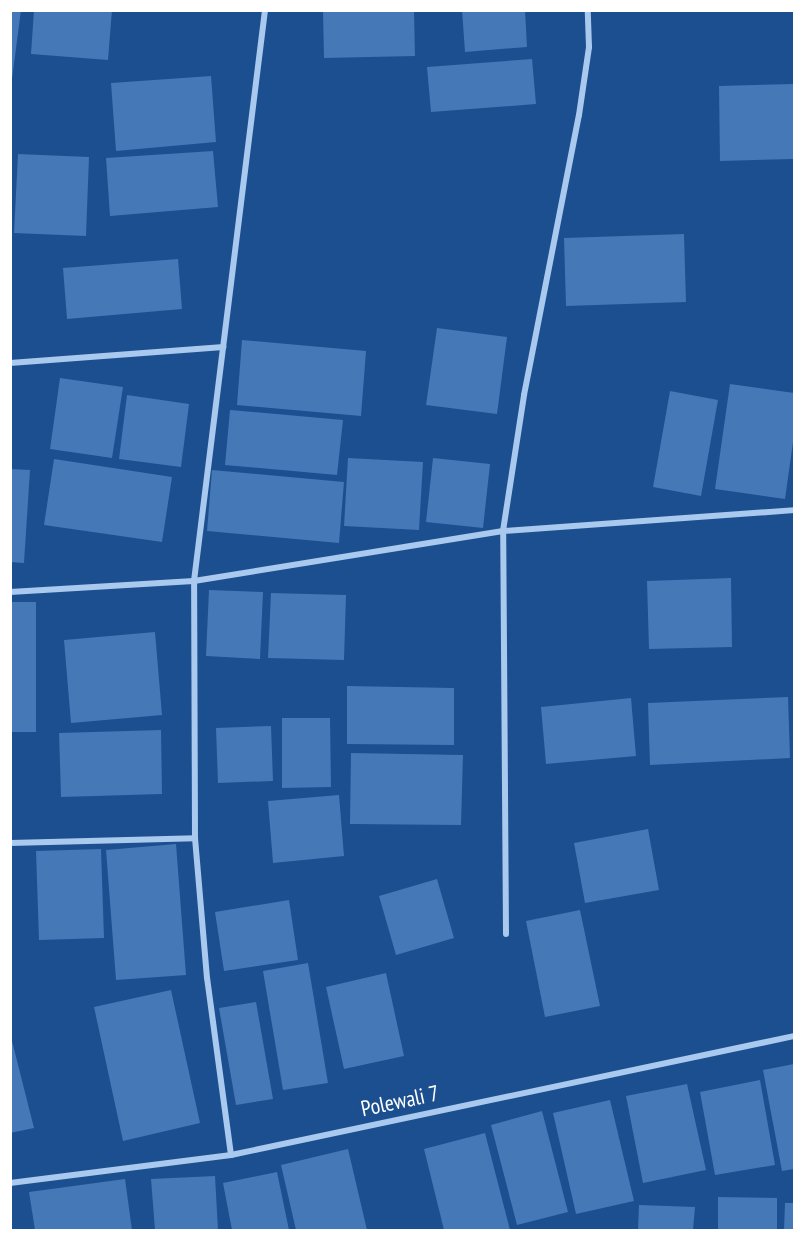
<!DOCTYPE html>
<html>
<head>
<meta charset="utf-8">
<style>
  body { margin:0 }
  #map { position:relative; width:805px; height:1241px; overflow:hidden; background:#1b4f8f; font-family:"PT Sans Narrow",sans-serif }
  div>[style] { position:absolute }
  .building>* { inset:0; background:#4478b7 }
  .street>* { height:6px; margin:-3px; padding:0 3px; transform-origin:3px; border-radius:3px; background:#a9c9ee }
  span { translate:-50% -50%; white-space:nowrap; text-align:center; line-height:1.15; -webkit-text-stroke:6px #1b4f8f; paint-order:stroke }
  .street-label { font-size:22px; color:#fff }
  .frame { position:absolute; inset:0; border:12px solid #fff; pointer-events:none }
</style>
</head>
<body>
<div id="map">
  <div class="building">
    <i style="clip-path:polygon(10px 10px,21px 10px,12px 79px,10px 78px)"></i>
    <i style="clip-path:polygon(34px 10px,112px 10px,108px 60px,31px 54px)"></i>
    <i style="clip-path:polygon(323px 10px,414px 10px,415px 56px,324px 58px)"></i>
    <i style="clip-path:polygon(462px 10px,525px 10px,527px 47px,465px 52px)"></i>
    <i style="clip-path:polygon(532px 59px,536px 104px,431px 112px,427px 67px)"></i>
    <i style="clip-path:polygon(211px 76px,216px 142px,116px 151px,111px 83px)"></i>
    <i style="clip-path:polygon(794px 84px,794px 159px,720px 161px,719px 86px)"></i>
    <i style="clip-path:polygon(213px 151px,218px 207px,110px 216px,106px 158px)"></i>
    <i style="clip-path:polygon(18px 154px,89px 157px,86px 236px,14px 233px)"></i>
    <i style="clip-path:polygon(684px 234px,686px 302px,566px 306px,564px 238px)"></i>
    <i style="clip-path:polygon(178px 259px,182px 309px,67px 319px,63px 268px)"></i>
    <i style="clip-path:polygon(437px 328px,507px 337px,497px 414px,426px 405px)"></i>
    <i style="clip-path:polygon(242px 340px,366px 351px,361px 416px,237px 405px)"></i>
    <i style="clip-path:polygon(60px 378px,123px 387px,112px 458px,50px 449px)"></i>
    <i style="clip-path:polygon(730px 384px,794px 393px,794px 435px,785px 499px,715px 489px)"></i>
    <i style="clip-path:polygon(670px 391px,718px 400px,701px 496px,653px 487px)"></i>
    <i style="clip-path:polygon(127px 395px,189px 404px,181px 467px,119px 459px)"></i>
    <i style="clip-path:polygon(230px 410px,343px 420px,337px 475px,225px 465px)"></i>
    <i style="clip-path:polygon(348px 458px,423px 462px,419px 530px,344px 526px)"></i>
    <i style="clip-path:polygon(433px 458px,490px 464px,483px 528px,426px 522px)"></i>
    <i style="clip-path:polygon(54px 459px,172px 477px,162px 542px,44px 525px)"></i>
    <i style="clip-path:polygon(10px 469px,30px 470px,24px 563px,10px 562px)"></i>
    <i style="clip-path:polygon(212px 470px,344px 482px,339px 543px,207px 531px)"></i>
    <i style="clip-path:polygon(731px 578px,732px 647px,649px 649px,647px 581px)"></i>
    <i style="clip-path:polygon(209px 590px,263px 592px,260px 659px,206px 656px)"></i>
    <i style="clip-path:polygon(271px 593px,346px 595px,344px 660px,268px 658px)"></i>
    <i style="clip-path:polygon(10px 602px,36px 602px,36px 732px,10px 732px)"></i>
    <i style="clip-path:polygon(155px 632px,162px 715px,71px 723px,64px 640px)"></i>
    <i style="clip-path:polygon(347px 686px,454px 688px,454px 745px,347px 744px)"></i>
    <i style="clip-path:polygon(788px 697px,790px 758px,650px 765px,648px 703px)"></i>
    <i style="clip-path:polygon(631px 698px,636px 756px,546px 764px,541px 707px)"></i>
    <i style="clip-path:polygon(282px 718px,330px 718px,331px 787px,282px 788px)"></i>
    <i style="clip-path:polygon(271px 726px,273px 781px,218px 783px,216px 728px)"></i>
    <i style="clip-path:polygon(161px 730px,162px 794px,61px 797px,59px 733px)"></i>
    <i style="clip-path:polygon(351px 753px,463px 755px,461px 825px,350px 824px)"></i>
    <i style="clip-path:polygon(339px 795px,344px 856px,273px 863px,268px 801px)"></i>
    <i style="clip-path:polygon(648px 829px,659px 890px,585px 903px,574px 843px)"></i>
    <i style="clip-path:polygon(176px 844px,186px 975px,116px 980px,106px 850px)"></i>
    <i style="clip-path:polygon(101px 849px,104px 938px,39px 940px,36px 851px)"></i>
    <i style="clip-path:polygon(437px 879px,454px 938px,396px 955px,379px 896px)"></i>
    <i style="clip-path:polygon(289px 900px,298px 960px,224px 971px,215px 912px)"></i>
    <i style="clip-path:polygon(580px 910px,600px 1006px,545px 1017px,526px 921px)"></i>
    <i style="clip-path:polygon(308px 963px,328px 1083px,283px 1090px,263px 971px)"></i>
    <i style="clip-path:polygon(386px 973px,404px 1056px,344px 1069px,326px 987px)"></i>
    <i style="clip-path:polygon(171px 990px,200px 1123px,123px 1141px,94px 1007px)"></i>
    <i style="clip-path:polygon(256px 1002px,273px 1099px,236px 1105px,219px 1008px)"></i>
    <i style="clip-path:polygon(10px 1033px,34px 1128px,10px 1133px)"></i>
    <i style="clip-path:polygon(794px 1064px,794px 1169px,782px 1171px,763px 1070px)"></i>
    <i style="clip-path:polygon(760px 1080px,775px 1165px,715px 1175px,700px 1092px)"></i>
    <i style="clip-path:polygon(687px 1084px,706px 1170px,643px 1183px,626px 1096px)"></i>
    <i style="clip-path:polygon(610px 1100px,634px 1201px,576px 1214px,553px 1113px)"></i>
    <i style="clip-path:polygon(542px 1111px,568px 1212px,517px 1225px,491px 1125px)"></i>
    <i style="clip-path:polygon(485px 1133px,510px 1230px,444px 1230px,424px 1149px)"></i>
    <i style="clip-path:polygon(348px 1149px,367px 1230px,296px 1230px,281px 1165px)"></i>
    <i style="clip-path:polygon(277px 1172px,289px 1230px,232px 1230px,223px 1183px)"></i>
    <i style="clip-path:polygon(215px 1176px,218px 1230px,155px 1230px,151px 1179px)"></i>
    <i style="clip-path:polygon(125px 1179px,132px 1230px,35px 1230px,29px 1192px)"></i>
    <i style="clip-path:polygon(718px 1197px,777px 1198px,777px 1230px,718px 1230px)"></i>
    <i style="clip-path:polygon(785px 1203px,794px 1203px,794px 1230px,784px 1230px)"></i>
    <i style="clip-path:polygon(639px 1205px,695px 1207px,693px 1230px,638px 1230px)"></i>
  </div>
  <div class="street">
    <i style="left:10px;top:363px;width:214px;rotate:-4.3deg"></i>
    <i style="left:10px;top:592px;width:184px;rotate:-3.4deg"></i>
    <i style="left:194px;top:581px;width:313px;rotate:-9.2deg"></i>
    <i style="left:503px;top:531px;width:292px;rotate:-4.1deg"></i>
    <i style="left:10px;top:843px;width:185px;rotate:-1.5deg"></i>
    <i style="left:506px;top:934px;width:403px;rotate:-90.4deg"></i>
    <i style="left:503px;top:531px;width:138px;rotate:-81.2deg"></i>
    <i style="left:524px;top:395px;width:285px;rotate:-78.9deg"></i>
    <i style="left:579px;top:115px;width:69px;rotate:-81.6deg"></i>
    <i style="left:589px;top:47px;width:37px;rotate:-92deg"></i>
    <i style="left:231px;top:1155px;width:179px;rotate:-97.7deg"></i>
    <i style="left:207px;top:978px;width:141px;rotate:-94.9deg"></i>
    <i style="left:195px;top:838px;width:257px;rotate:-90.2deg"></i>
    <i style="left:194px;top:581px;width:575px;rotate:-82.91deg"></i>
    <i style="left:10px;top:1183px;width:223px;rotate:-7.2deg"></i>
    <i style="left:231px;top:1155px;width:575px;rotate:-11.93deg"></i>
  </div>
  <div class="street-label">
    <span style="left:400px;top:1101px;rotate:-12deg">Polewali 7</span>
  </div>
  <div class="frame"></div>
</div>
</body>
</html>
